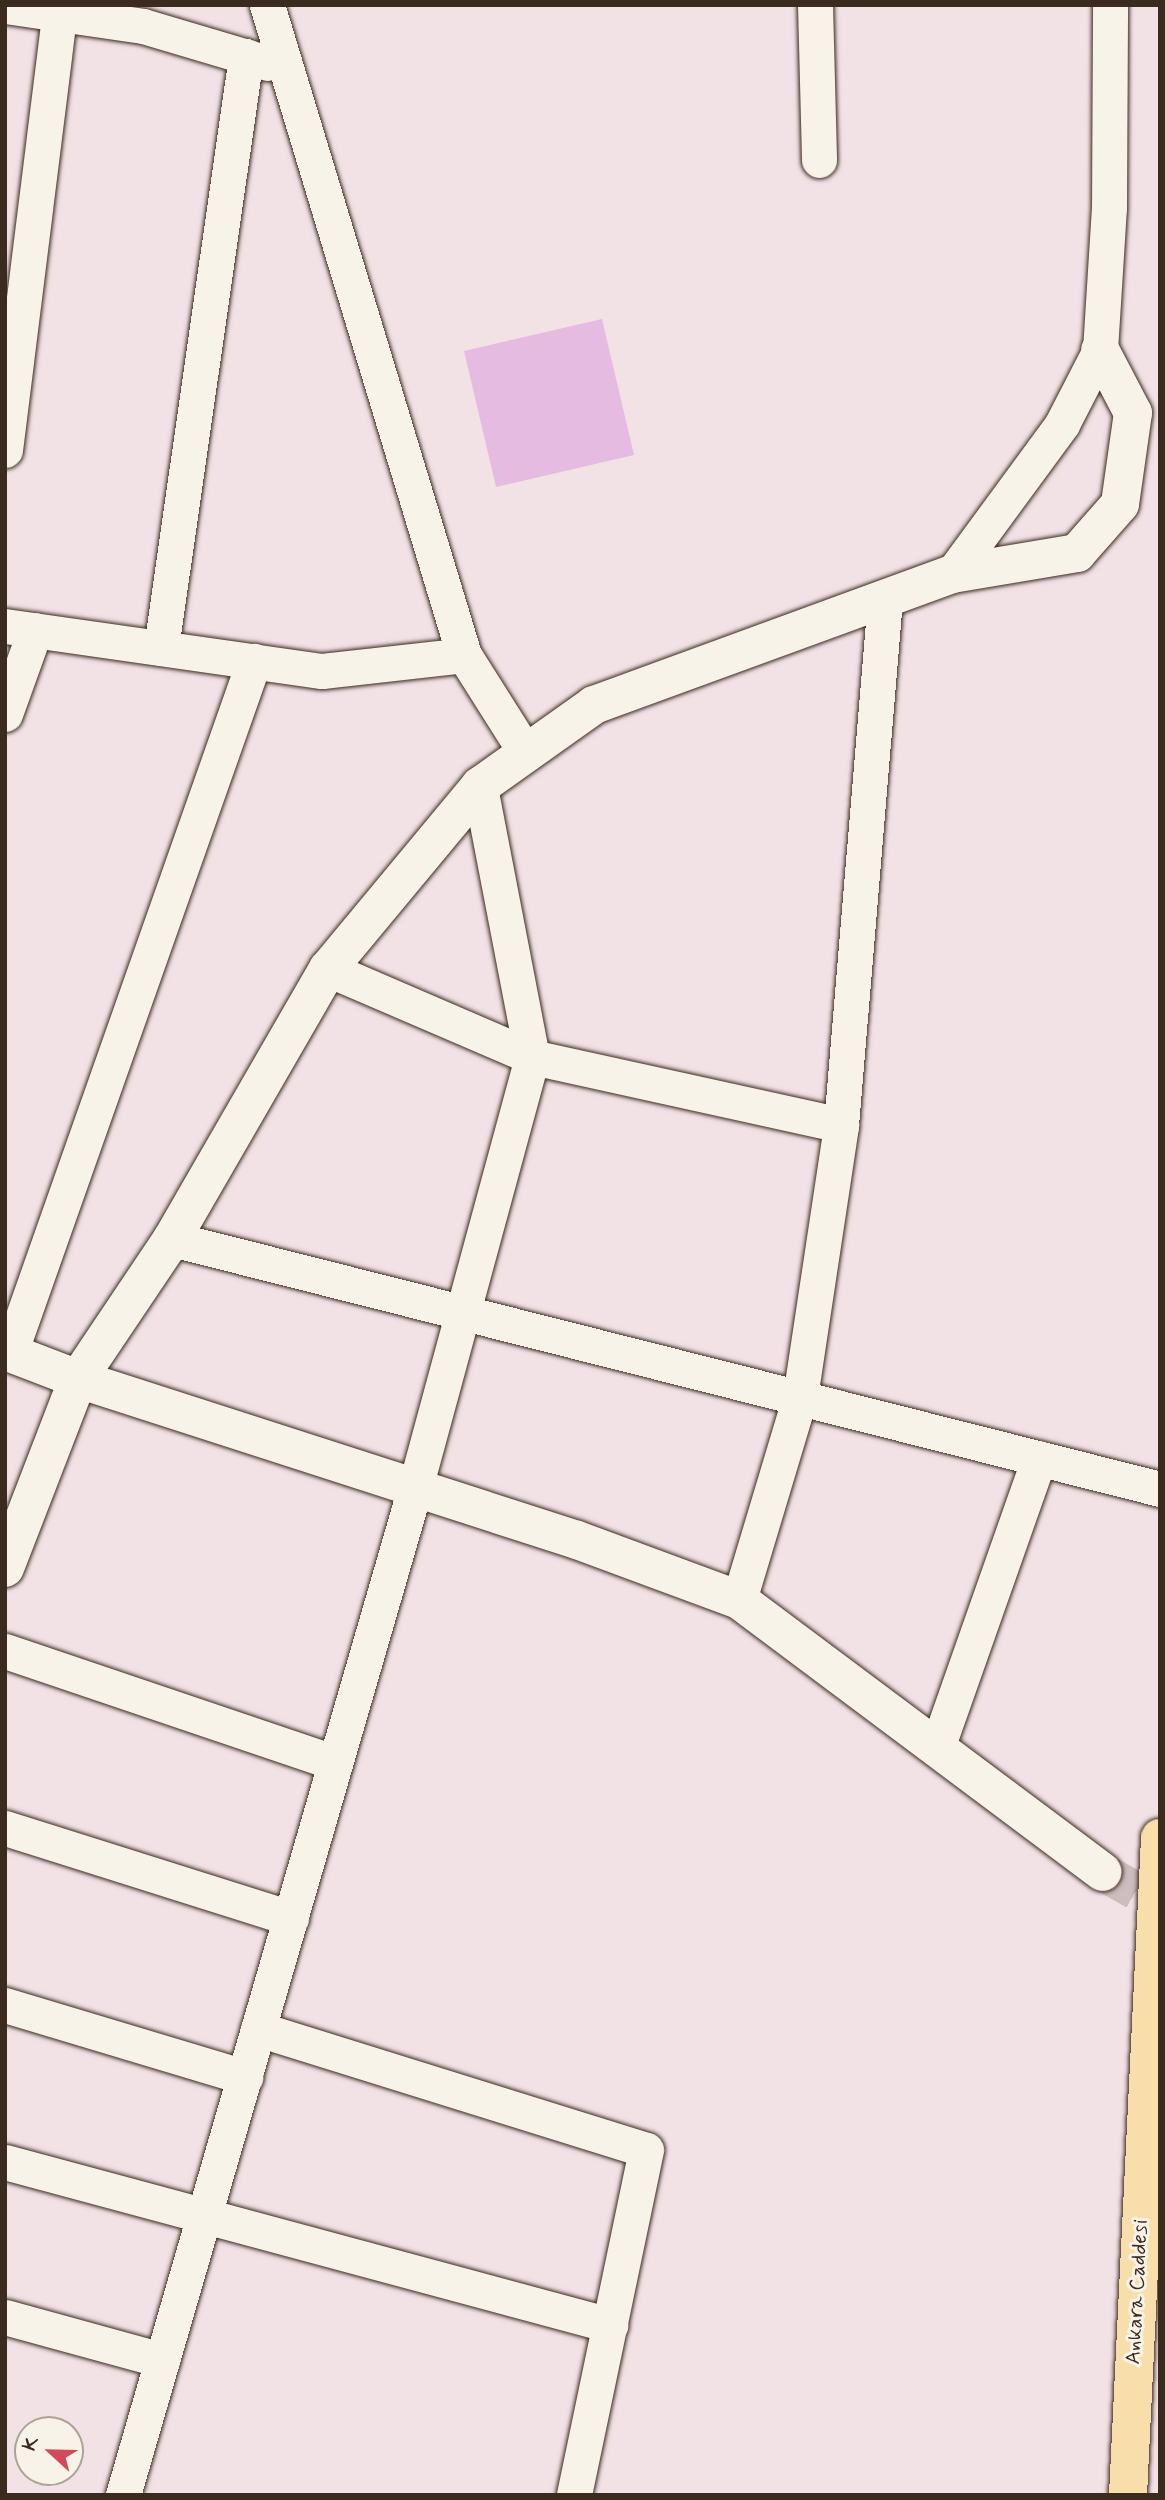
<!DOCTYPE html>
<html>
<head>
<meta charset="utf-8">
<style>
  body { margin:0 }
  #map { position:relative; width:1165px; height:2500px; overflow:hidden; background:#f2e2e6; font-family:Mynerve,sans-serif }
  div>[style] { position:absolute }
  .building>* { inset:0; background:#e6bbe1 }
  .secondary-tunnel>* { height:38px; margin-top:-19px; transform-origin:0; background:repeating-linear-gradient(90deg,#cdbdbe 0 38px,transparent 0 57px) }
  .roads { filter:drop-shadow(0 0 2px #3b2a1e) drop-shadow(0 0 2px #3b2a1e) }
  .street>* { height:35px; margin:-17.5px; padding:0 17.5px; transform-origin:17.5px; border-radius:17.5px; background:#f7f3e8 }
  .secondary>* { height:38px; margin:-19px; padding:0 19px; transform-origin:19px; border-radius:19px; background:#f7f3e8 }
  .highway>* { height:38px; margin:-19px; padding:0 19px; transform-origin:19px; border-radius:19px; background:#f8deab }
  span { translate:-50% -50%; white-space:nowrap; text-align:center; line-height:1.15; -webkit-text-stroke:6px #f7f3e8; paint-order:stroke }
  .street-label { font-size:21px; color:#3b2a1e }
  .frame { position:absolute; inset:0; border:7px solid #3b2a1e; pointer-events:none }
  .north { position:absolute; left:14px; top:2416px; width:70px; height:70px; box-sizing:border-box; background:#f7f3e8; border:2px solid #aca397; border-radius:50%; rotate:292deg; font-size:19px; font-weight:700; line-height:28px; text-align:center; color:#3b2a1e }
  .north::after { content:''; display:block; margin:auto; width:24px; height:32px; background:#d1495b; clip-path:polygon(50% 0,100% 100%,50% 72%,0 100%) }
</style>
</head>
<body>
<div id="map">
  <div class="building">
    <i style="clip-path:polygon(602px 319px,634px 455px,496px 487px,464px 351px)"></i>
  </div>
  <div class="secondary-tunnel">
    <i style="left:1103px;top:1872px;width:66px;rotate:30.1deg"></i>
  </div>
  <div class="roads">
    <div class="street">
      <i style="left:267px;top:5px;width:679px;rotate:73.14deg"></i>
      <i style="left:464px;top:655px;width:116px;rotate:57.7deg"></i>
      <i style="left:815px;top:5px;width:155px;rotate:88.5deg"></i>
      <i style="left:5px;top:6px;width:139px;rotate:8.2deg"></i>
      <i style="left:143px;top:26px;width:130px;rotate:16.5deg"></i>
      <i style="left:5px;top:450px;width:439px;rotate:-82.9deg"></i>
      <i style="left:952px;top:574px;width:186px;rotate:-53.7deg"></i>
      <i style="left:1062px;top:424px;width:83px;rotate:-62.8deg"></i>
      <i style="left:1100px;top:350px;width:142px;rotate:-86.4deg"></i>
      <i style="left:1109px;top:208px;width:203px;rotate:-89.7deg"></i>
      <i style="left:5px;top:626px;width:320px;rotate:8.1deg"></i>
      <i style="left:322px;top:671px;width:143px;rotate:-6.4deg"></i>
      <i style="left:161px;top:648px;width:598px;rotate:-81.83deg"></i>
      <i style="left:5px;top:714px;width:89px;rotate:-70.3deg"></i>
      <i style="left:328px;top:969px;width:222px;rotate:23.3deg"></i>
      <i style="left:532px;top:1057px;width:316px;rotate:12.4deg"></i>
      <i style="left:172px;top:1239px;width:1019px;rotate:14.2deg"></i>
      <i style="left:10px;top:1353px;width:734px;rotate:-70.58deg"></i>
      <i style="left:739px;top:1600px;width:212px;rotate:-73.3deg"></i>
      <i style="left:800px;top:1397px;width:275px;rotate:-81.4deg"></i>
      <i style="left:841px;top:1125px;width:528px;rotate:-85.22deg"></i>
      <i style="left:5px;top:1651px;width:348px;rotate:18.7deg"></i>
      <i style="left:937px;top:1748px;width:307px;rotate:-70.6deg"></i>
      <i style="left:5px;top:1828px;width:300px;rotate:17.5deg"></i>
      <i style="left:5px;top:2005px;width:251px;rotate:16.7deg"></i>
      <i style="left:258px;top:2029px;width:406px;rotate:17.3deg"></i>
      <i style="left:646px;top:2150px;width:352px;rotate:101.8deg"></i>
      <i style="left:5px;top:2162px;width:627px;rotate:15.08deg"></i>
      <i style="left:5px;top:2317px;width:163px;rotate:15.3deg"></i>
      <i style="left:123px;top:2495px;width:1048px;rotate:-73.83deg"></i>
      <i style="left:415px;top:1488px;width:447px;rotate:-74.8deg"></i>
      <i style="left:532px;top:1057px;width:276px;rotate:-100.9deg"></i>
    </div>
    <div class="secondary">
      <i style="left:5px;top:1351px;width:78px;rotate:21deg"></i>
      <i style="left:78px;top:1379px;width:524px;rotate:17.88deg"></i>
      <i style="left:577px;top:1540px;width:173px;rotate:20.3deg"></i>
      <i style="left:739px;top:1600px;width:454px;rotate:36.8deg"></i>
      <i style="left:5px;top:1568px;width:203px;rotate:-68.9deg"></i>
      <i style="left:78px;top:1379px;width:169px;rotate:-56.1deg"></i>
      <i style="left:172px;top:1239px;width:312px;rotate:-60deg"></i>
      <i style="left:328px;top:969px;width:238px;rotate:-50.3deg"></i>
      <i style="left:480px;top:786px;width:140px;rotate:-35.4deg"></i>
      <i style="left:594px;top:705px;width:381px;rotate:-20.1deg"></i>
      <i style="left:952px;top:574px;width:127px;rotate:-9.5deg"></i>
      <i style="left:1077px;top:553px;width:65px;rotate:-48.7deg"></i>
      <i style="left:1120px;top:504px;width:92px;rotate:-81.9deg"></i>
      <i style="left:1133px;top:413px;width:71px;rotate:-117.6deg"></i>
    </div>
    <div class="highway">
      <i style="left:1128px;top:2495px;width:658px;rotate:-87.21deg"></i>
    </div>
  </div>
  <div class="street-label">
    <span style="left:1137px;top:2292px;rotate:-87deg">Ankara Caddesi</span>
  </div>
  <div class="frame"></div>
  <div class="north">K</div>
</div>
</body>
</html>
